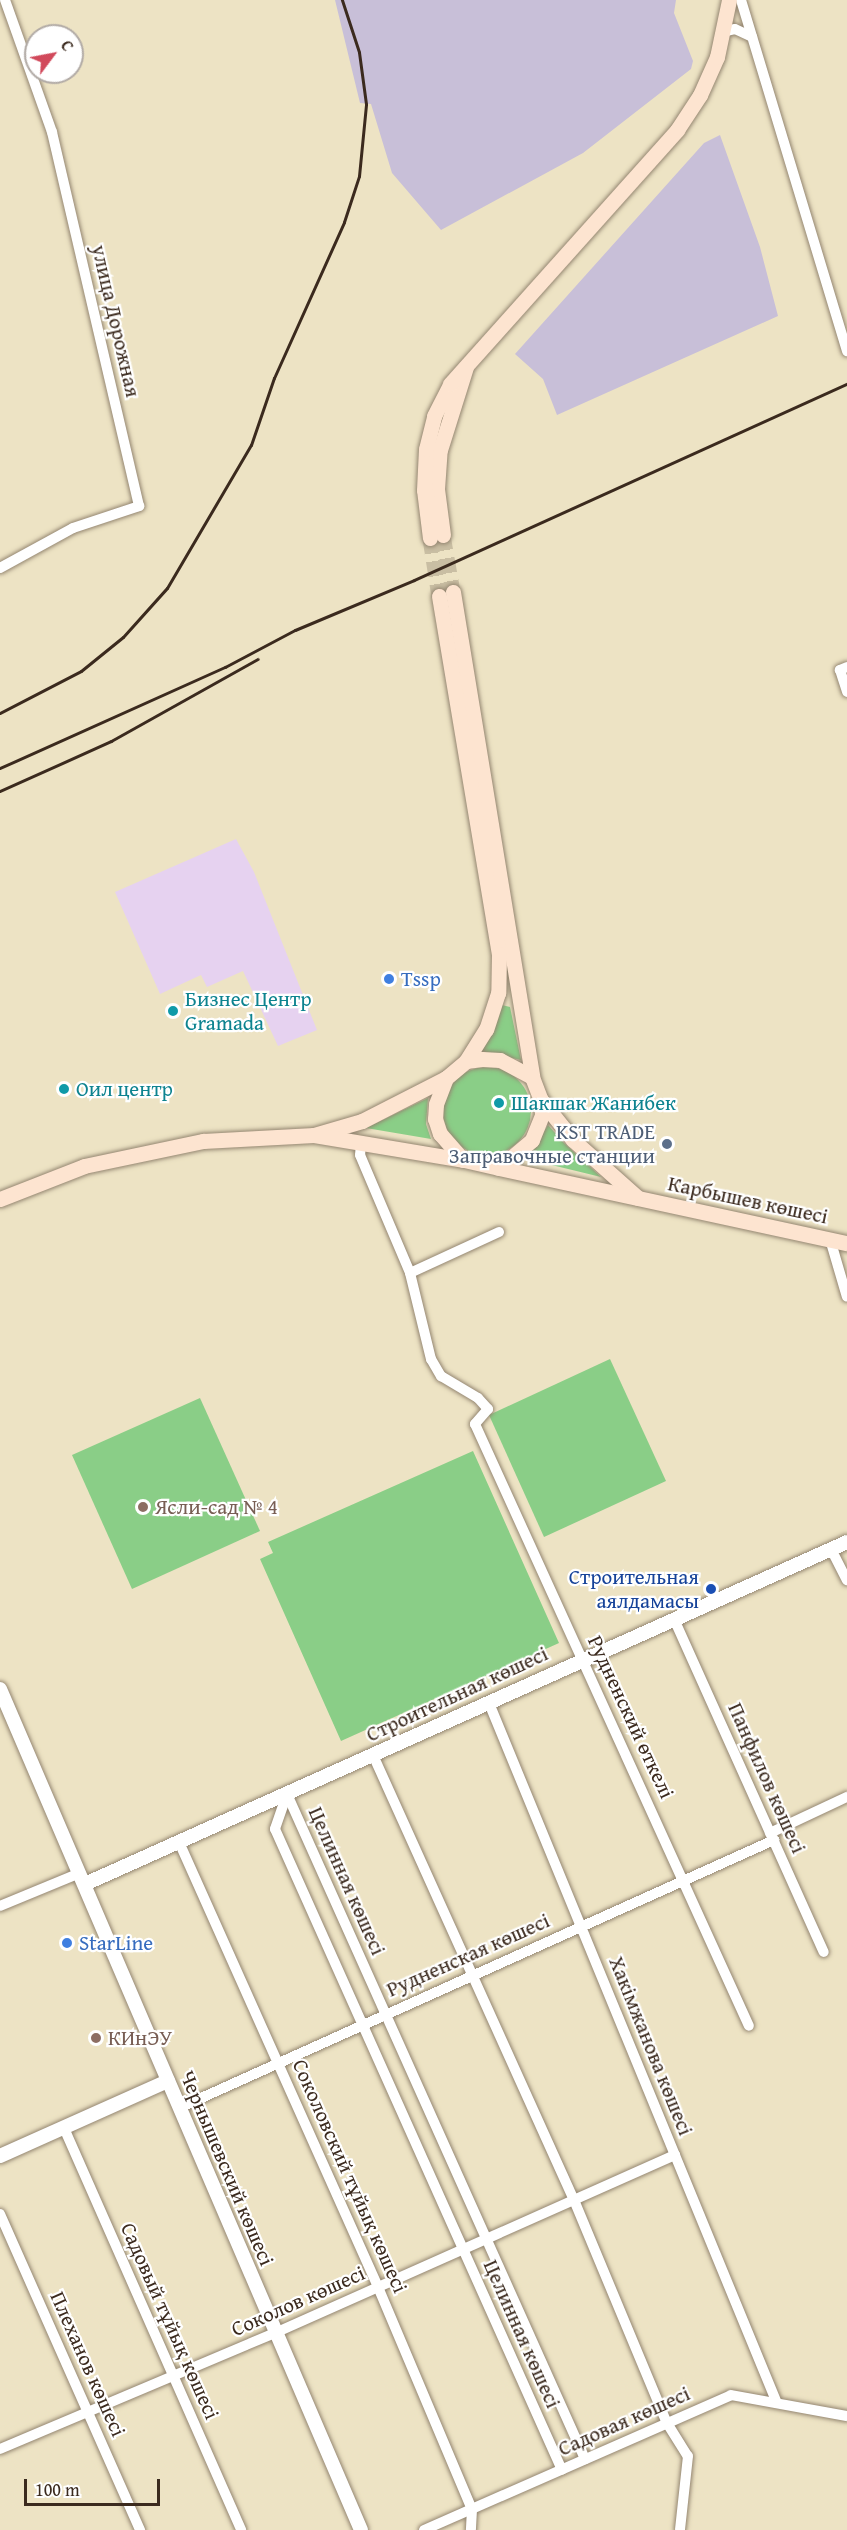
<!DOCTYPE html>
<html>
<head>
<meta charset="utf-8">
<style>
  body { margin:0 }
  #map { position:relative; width:847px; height:2530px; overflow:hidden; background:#ede3c4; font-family:"Gentium Book Plus",serif }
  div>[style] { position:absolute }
  .built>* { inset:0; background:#e6d2f0 }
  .industrial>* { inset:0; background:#c8bfd8 }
  .green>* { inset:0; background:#8ace87 }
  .round { border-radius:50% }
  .secondary-tunnel>* { height:15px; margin-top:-7.5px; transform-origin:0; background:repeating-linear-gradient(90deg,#c9bea3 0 15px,transparent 0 23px) }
  .roads { filter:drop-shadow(0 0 2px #948671) drop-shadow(0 0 2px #948671) }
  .minor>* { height:10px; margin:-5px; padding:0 5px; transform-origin:5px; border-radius:5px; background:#fff }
  .tertiary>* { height:14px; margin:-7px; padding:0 7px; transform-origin:7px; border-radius:7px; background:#fff }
  .secondary>* { height:15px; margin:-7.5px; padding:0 7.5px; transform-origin:7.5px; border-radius:7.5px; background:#fde4d0 }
  .rail>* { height:3px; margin:-1.5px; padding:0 1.5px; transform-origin:1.5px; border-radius:1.5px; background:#3b2a1e }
  .dots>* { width:16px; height:16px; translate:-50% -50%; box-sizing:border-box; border:3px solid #fff; border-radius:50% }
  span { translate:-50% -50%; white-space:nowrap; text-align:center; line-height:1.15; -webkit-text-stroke:4.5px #fff; paint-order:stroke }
  .street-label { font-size:21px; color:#3b2a1e }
  .shop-label { font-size:21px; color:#366cbe }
  .left { translate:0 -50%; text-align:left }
  .culture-label { font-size:21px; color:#0d838f }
  .service-label { font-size:21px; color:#4e5e75 }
  .right { translate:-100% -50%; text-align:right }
  .education-label { font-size:21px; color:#785e54 }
  .transit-label { font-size:21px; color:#164399 }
  .north { position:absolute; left:24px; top:24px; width:60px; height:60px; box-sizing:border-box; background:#fff; border:2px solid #b1aaa5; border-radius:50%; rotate:58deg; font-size:16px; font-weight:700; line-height:24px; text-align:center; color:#3b2a1e }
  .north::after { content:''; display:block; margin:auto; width:21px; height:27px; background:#d1495b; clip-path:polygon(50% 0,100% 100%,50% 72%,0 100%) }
  .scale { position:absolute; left:24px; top:2479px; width:136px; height:27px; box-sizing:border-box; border:3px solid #3b2a1e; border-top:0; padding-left:8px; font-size:18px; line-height:21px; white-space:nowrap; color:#3b2a1e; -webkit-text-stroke:4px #fff; paint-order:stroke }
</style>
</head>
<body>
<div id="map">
  <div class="built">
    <i style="clip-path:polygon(236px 839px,254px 872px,317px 1030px,278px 1046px,243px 971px,207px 987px,201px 975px,160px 994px,115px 892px)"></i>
  </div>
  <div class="industrial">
    <i style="clip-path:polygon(335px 0,676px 0,674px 13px,693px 61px,691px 69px,583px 153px,441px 230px,392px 173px,371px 104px,360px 103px)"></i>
    <i style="clip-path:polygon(720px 135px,760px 247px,778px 316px,557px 415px,543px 379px,515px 354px,704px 143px)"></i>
  </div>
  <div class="green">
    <i style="clip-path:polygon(498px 1004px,510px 1007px,521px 1060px,481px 1051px)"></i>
    <i class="round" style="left:443px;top:1067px;width:88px;height:88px"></i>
    <i style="clip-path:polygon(428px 1098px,426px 1124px,431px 1139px,366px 1128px)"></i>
    <i style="clip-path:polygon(548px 1125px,564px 1143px,601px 1177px,527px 1159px)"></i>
    <i style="clip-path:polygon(610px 1359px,666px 1481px,544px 1537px,489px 1415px)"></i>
    <i style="clip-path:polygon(200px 1398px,260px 1531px,132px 1589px,72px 1455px)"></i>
    <i style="clip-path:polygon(473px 1451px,559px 1643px,341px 1741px,260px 1559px,273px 1553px,268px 1542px)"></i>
  </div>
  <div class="secondary-tunnel">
    <i style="left:443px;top:535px;width:58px;rotate:80deg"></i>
    <i style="left:430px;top:538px;width:59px;rotate:81.2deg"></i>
  </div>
  <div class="roads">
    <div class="minor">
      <i style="left:741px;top:0;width:367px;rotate:73.2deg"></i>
      <i style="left:723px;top:32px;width:12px;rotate:-14deg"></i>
      <i style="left:735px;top:29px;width:19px;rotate:25deg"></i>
      <i style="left:0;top:568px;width:83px;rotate:-28.7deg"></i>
      <i style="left:73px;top:528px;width:70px;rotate:-18.4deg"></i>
      <i style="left:139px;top:506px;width:384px;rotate:-103.1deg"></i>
      <i style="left:52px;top:132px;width:140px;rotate:-109.6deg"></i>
      <i style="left:847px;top:667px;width:8px;rotate:157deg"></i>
      <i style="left:840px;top:670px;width:23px;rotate:72deg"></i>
      <i style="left:361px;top:1142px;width:13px;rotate:94deg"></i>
      <i style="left:360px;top:1155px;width:128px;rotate:67deg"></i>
      <i style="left:410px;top:1273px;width:98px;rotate:-24.7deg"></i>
      <i style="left:830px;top:1239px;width:60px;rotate:73.7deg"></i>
      <i style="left:410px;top:1273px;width:89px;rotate:76.3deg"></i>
      <i style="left:431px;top:1359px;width:20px;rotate:60deg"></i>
      <i style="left:441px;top:1376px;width:43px;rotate:30.7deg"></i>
      <i style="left:478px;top:1398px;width:15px;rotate:48deg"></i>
      <i style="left:488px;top:1409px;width:20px;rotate:131deg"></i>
      <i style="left:475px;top:1424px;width:661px;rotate:65.53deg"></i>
      <i style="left:831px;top:1549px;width:35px;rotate:63deg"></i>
      <i style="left:674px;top:1619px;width:365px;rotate:65.8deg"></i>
      <i style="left:489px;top:1703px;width:757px;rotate:67.64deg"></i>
      <i style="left:373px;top:1755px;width:488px;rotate:65.7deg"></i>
      <i style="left:574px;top:2200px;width:242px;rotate:67.4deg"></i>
      <i style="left:667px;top:2423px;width:39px;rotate:58deg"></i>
      <i style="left:688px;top:2456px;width:74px;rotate:96.2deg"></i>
      <i style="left:287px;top:1794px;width:37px;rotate:109deg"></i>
      <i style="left:275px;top:1829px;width:702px;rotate:65.88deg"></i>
      <i style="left:287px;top:1794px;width:729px;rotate:65.86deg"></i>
      <i style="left:770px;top:1833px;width:85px;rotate:-25.1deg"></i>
      <i style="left:179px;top:1842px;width:487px;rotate:65.9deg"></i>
      <i style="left:378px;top:2287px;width:241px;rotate:67.1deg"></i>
      <i style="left:472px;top:2509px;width:21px;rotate:93deg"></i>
      <i style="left:0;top:1906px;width:87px;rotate:-22.4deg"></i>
      <i style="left:179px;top:2108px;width:653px;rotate:-24.25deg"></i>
      <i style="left:64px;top:2128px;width:439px;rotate:66.2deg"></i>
      <i style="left:0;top:2214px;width:346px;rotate:66.1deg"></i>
      <i style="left:0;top:2449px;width:298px;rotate:-22.9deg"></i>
      <i style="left:275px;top:2333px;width:438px;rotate:-24deg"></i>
      <i style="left:424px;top:2530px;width:335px;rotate:-23.7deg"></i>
      <i style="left:731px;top:2395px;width:118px;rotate:10.3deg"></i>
    </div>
    <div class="tertiary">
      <i style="left:0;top:1689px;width:915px;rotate:66.77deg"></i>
      <i style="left:85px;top:1884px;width:835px;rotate:-24.17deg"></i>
      <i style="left:0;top:2156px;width:184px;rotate:-24.1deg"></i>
    </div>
    <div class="secondary">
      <i style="left:443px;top:535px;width:46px;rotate:-97.4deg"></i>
      <i style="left:437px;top:489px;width:39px;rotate:-86deg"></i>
      <i style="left:440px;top:450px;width:87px;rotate:-72.6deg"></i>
      <i style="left:430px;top:538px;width:48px;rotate:-97.1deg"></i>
      <i style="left:424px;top:490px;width:41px;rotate:-87.2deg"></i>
      <i style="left:426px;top:449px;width:34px;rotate:-76deg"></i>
      <i style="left:434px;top:416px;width:36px;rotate:-63deg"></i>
      <i style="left:450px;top:384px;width:341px;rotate:-48.2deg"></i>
      <i style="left:677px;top:130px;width:42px;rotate:-56.7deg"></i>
      <i style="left:700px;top:95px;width:42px;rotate:-65.9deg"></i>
      <i style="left:717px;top:57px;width:58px;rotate:-78.1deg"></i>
      <i style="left:453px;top:592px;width:491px;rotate:80.7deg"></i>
      <i style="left:439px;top:596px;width:363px;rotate:80.5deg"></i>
      <i style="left:499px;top:954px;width:39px;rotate:91deg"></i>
      <i style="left:498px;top:993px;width:38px;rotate:108deg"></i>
      <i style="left:486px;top:1029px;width:38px;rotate:122deg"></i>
      <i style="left:541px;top:1100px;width:51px;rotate:51.3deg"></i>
      <i style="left:573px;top:1140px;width:87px;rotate:41.7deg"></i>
      <i style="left:314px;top:1135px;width:50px;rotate:-16.3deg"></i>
      <i style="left:362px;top:1121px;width:94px;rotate:-27.1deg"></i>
      <i style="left:446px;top:1078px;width:26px;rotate:-40deg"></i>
      <i style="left:466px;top:1061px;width:16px;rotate:-7deg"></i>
      <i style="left:482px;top:1059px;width:18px;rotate:3deg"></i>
      <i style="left:500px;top:1060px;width:36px;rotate:28deg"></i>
      <i style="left:532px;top:1077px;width:25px;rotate:69deg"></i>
      <i style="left:541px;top:1100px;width:15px;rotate:86deg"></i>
      <i style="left:542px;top:1115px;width:27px;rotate:112deg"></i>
      <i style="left:532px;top:1140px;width:43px;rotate:139.7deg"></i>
      <i style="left:499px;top:1168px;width:37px;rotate:-167deg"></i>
      <i style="left:463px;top:1160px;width:35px;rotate:-131deg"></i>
      <i style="left:440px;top:1134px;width:16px;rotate:-108deg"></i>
      <i style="left:435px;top:1119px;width:15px;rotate:-86deg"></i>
      <i style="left:436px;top:1104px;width:28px;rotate:-69deg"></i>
      <i style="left:499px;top:1168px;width:356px;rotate:12.2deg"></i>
      <i style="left:0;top:1199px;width:90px;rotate:-21.4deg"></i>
      <i style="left:84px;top:1166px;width:122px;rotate:-11.9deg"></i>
      <i style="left:203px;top:1141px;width:111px;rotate:-3.1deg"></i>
      <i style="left:314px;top:1135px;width:151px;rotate:9.5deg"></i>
    </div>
  </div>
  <div class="rail">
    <i style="left:0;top:713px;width:91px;rotate:-27.4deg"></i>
    <i style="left:81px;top:671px;width:54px;rotate:-39deg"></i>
    <i style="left:123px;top:637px;width:66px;rotate:-48.1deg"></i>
    <i style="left:167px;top:588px;width:166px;rotate:-59.6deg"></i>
    <i style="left:251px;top:445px;width:71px;rotate:-71.1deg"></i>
    <i style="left:274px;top:378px;width:171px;rotate:-65.8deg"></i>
    <i style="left:344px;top:222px;width:48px;rotate:-71.9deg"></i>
    <i style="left:359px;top:176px;width:72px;rotate:-84.4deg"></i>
    <i style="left:366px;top:104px;width:52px;rotate:-97.7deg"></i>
    <i style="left:359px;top:52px;width:55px;rotate:-108.1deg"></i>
    <i style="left:0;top:768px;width:247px;rotate:-24.2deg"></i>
    <i style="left:225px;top:667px;width:79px;rotate:-27.9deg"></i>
    <i style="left:295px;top:630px;width:129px;rotate:-22.8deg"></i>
    <i style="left:414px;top:580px;width:475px;rotate:-24.4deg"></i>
    <i style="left:0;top:791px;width:122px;rotate:-24.2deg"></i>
    <i style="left:111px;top:741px;width:168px;rotate:-29.2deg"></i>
  </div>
  <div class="dots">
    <i style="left:389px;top:979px;background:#3f7fe0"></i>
    <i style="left:173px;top:1011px;background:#0f9aa8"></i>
    <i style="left:64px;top:1089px;background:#0f9aa8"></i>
    <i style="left:499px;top:1103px;background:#0f9aa8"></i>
    <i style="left:667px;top:1144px;background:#5c6f8a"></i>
    <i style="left:143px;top:1507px;background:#8d6e63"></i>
    <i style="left:711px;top:1589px;background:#1a4fb4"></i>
    <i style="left:67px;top:1943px;background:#3f7fe0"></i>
    <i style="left:96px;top:2038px;background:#8d6e63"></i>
  </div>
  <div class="street-label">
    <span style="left:116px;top:321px;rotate:77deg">улица Дорожная</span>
    <span style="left:748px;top:1200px;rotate:12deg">Карбышев көшесі</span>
    <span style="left:457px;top:1694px;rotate:-25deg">Строительная көшесі</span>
    <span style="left:631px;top:1717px;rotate:65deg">Рудненский өткелі</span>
    <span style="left:767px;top:1778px;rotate:66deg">Панфилов көшесі</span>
    <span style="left:347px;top:1881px;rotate:66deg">Целинная көшесі</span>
    <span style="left:468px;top:1955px;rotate:-24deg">Рудненская көшесі</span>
    <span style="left:651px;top:2046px;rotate:68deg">Хакімжанова көшесі</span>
    <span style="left:227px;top:2168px;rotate:67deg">Чернышевский көшесі</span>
    <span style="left:350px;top:2176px;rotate:66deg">Соколовский тұйық көшесі</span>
    <span style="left:298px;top:2301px;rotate:-24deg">Соколов көшесі</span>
    <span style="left:170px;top:2321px;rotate:66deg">Садовый тұйық көшесі</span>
    <span style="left:522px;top:2334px;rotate:66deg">Целинная көшесі</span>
    <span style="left:88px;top:2364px;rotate:66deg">Плеханов көшесі</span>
    <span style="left:624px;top:2421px;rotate:-24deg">Садовая көшесі</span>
  </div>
  <div class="shop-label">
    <span class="left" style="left:401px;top:979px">Tssp</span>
    <span class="left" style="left:79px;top:1943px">StarLine</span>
  </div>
  <div class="culture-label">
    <span class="left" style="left:185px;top:1011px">Бизнес Центр<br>Gramada</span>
    <span class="left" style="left:76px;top:1089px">Оил центр</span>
    <span class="left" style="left:511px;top:1103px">Шакшак Жанибек</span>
  </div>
  <div class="service-label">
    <span class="right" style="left:655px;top:1144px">KST TRADE<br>Заправочные станции</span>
  </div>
  <div class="education-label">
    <span class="left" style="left:155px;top:1507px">Ясли-сад № 4</span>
    <span class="left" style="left:108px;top:2038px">КИнЭУ</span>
  </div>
  <div class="transit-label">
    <span class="right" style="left:699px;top:1589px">Строительная<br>аялдамасы</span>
  </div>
  <div class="north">С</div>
  <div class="scale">100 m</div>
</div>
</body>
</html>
